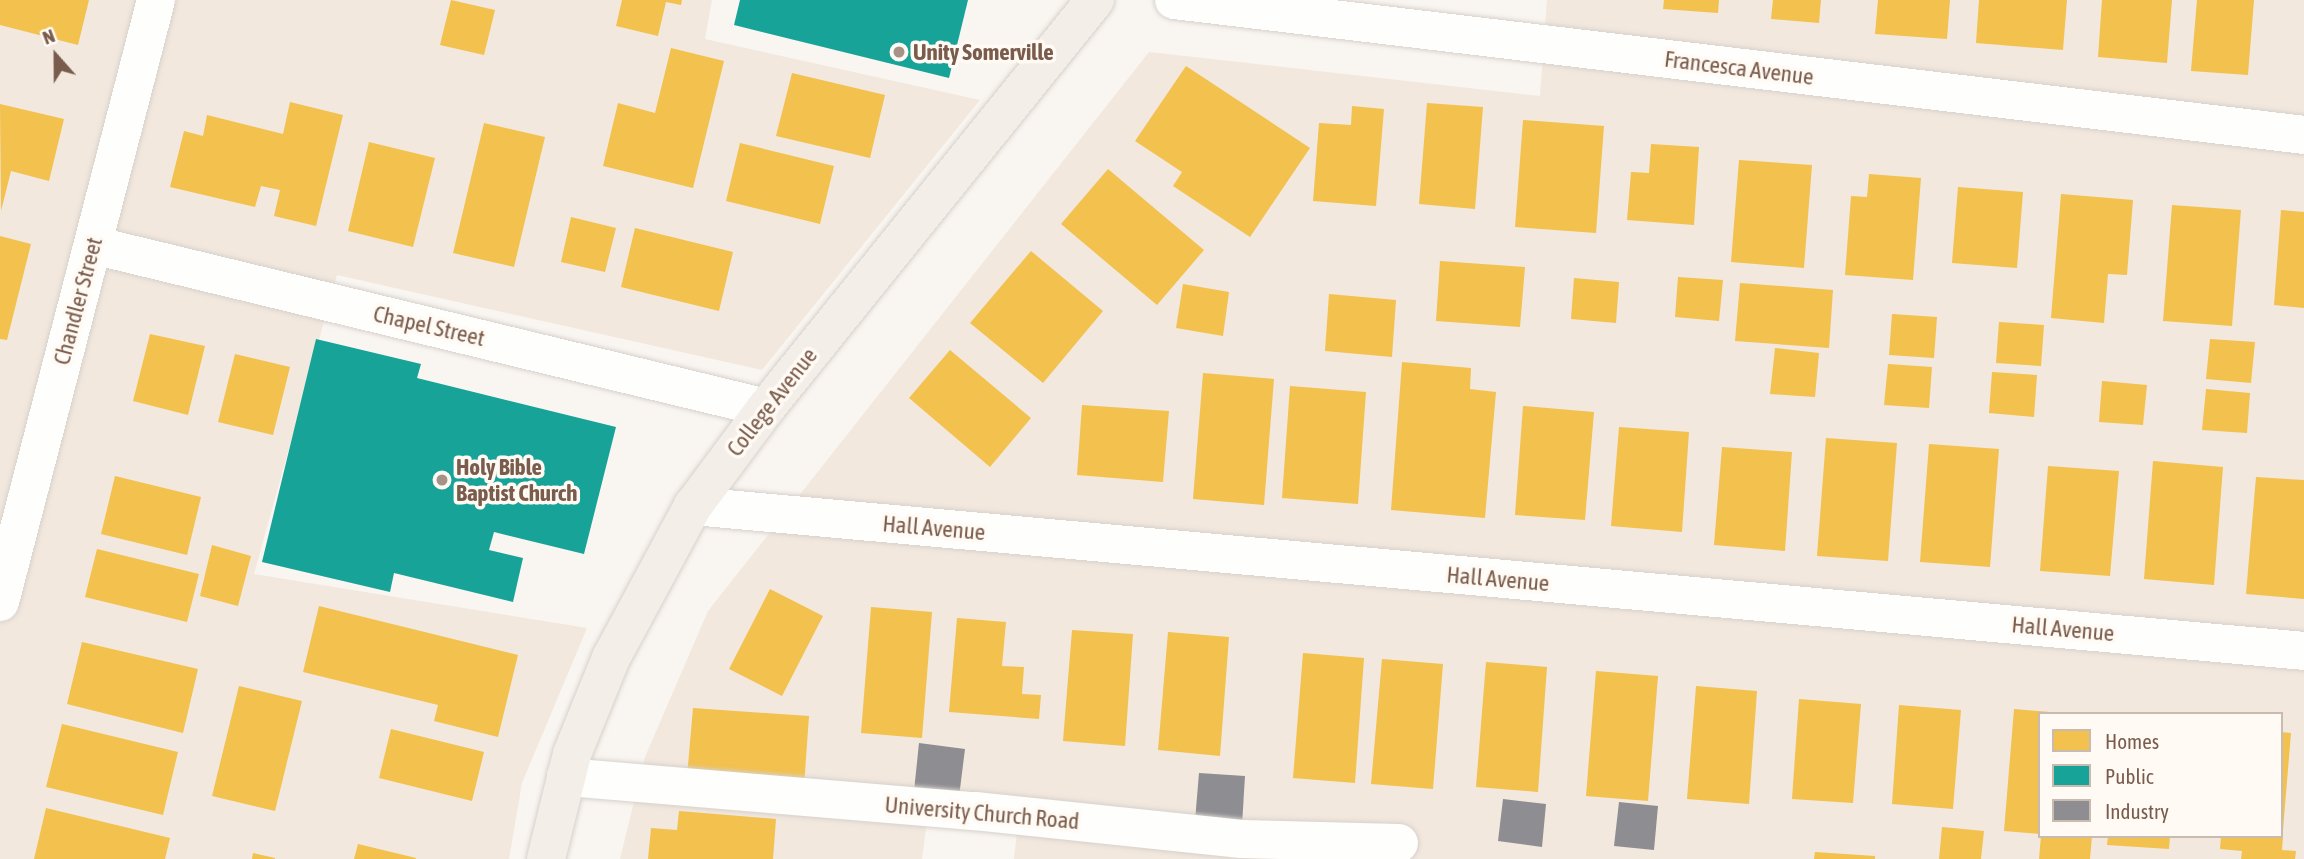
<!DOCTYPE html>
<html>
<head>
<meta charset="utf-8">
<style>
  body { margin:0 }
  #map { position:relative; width:2304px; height:859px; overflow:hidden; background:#f9f5f0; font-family:"Asap Condensed",sans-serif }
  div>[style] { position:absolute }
  .residential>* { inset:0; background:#f2e8de }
  .homes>* { inset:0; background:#f2c14e }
  .public>* { inset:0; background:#17a398 }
  .industry>* { inset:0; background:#8d8d92 }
  .roads { filter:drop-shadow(0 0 2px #d7d1cb) drop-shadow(0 0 2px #d7d1cb) }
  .minor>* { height:38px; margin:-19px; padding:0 19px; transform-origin:19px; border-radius:19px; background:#fefefd }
  .major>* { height:38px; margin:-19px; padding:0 19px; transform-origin:19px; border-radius:19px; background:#f3eee8 }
  .dots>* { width:19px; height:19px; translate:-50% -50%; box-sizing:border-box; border:4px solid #fffaf3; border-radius:50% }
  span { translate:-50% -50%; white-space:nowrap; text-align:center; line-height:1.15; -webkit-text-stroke:7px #fffaf3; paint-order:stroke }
  .poi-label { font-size:23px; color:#7a5c4d; font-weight:700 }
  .left { translate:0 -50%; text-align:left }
  .street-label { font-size:23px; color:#7a5c4d }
  .legend { position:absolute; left:2038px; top:712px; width:245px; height:126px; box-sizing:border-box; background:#fffaf3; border:2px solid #cabbb1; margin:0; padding:9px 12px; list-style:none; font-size:21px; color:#7a5c4d }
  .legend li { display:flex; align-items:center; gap:14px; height:35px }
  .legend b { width:35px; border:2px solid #cabbb1 }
  .north { position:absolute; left:21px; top:21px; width:70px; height:70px; -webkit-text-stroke:5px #fffaf3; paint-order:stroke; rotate:339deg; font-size:19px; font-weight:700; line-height:28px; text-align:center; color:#7a5c4d }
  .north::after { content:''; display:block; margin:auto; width:24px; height:32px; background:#7a5c4d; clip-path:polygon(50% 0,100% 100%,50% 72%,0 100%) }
</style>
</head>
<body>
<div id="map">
  <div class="residential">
    <i style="clip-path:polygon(0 0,712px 0,705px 39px,980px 100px,762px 370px,337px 275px,254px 574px,587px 628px,522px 783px,509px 859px,0 859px)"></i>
    <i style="clip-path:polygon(evenodd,1547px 0,2304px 0,2304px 859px,1014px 859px,1018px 824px,927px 820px,922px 859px,620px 859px,645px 757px,708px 611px,1149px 52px,1540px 96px,1547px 0,2040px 714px,2281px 714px,2281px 836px,2040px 836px,2040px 714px)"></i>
  </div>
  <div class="homes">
    <i style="clip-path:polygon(0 0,89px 0,78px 45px,0 25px)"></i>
    <i style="clip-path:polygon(451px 0,495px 10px,484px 55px,440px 45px)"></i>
    <i style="clip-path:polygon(622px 0,682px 0,681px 5px,666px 2px,658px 36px,616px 26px)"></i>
    <i style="clip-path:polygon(1664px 0,1719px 0,1718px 13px,1663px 9px)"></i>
    <i style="clip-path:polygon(1773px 0,1821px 0,1819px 23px,1771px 19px)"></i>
    <i style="clip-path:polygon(1878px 0,1950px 0,1947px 39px,1875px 34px)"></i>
    <i style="clip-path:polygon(1979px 0,2067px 0,2063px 50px,1976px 43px)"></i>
    <i style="clip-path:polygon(2102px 0,2172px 0,2167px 63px,2098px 57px)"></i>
    <i style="clip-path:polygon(2197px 0,2254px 0,2248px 75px,2191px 71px)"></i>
    <i style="clip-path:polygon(671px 48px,724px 61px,693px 188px,603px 166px,618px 103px,655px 113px)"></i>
    <i style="clip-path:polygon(1186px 66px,1310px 148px,1250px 237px,1173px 186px,1182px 172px,1135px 141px)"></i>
    <i style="clip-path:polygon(792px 73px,885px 95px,870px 158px,776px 136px)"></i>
    <i style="clip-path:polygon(290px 102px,343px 115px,316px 226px,274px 216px,280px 190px,261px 186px,255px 207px,170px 187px,184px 131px,203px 136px,207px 115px,283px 134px)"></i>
    <i style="clip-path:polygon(1427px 103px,1483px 107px,1475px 209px,1419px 204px)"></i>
    <i style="clip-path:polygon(0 104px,64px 119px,49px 181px,11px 171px,1px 211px)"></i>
    <i style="clip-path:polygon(1352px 106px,1384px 109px,1376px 206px,1313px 201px,1319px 123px,1351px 125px)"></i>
    <i style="clip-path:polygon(1523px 120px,1604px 126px,1596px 233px,1515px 227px)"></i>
    <i style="clip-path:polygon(484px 123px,545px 137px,514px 267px,453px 253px)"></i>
    <i style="clip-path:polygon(369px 142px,435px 158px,413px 247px,348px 231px)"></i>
    <i style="clip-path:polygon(740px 143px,834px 166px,820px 224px,726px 201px)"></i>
    <i style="clip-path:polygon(1651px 144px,1699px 147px,1694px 225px,1627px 220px,1631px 172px,1649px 173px)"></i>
    <i style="clip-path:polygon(1739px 160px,1812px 165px,1804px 268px,1731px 262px)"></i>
    <i style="clip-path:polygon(1108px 169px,1204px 250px,1157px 305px,1061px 224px)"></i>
    <i style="clip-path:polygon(1869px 174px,1921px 178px,1913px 280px,1845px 275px,1851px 196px,1867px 197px)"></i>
    <i style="clip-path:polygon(1958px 187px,2023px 192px,2017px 268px,1952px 263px)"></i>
    <i style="clip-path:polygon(2061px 194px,2133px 200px,2127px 275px,2108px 274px,2104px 323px,2051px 318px)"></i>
    <i style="clip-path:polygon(2172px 205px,2241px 210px,2232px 326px,2163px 321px)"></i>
    <i style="clip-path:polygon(2281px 210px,2304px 212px,2304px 308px,2274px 305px)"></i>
    <i style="clip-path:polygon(571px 217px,616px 228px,605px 272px,561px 262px)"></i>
    <i style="clip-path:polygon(635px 228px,733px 252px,719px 311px,621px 287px)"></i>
    <i style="clip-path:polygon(0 236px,31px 244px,7px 340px,0 339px)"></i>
    <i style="clip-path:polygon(1031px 251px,1103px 311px,1043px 383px,970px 323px)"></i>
    <i style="clip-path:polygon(1440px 261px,1525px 267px,1520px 327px,1436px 321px)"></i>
    <i style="clip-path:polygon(1678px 277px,1723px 280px,1719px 321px,1675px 317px)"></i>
    <i style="clip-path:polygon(1574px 278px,1619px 282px,1616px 323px,1571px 319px)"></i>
    <i style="clip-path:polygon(1740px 283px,1833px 290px,1829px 348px,1735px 341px)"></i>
    <i style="clip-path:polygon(1183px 284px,1229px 292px,1223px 336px,1176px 328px)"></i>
    <i style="clip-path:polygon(1329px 294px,1396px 300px,1392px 357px,1325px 351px)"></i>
    <i style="clip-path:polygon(1892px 314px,1937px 317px,1934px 358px,1889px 355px)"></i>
    <i style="clip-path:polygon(1999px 322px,2044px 325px,2041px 366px,1996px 363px)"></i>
    <i style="clip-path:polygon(150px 334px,205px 346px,188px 415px,133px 401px)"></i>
    <i style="clip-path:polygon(2210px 339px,2255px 342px,2251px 383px,2206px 379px)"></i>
    <i style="clip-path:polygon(1775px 348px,1819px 353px,1815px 397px,1770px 394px)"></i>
    <i style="clip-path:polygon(950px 350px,1031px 418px,990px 467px,909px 398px)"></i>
    <i style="clip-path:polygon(235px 354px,290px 367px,273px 435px,218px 422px)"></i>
    <i style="clip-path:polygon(1402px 362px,1471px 368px,1470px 389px,1496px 392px,1485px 518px,1391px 510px)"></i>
    <i style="clip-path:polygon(1888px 364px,1932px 367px,1929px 408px,1884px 405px)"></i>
    <i style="clip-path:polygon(1992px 372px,2037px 375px,2034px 417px,1989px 413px)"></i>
    <i style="clip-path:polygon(1203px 373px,1274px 379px,1264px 505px,1193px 499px)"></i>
    <i style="clip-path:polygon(2102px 381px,2147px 385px,2143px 425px,2099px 422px)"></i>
    <i style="clip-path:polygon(1290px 386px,1366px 392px,1358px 504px,1282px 498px)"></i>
    <i style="clip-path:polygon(2206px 389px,2250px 393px,2247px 433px,2202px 430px)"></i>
    <i style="clip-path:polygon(1082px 405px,1169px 411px,1163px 482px,1077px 475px)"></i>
    <i style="clip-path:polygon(1523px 406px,1594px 412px,1585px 520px,1515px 515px)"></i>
    <i style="clip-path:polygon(1619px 427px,1689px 432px,1682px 532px,1611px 526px)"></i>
    <i style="clip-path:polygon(1826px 438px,1897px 443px,1888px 561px,1817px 556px)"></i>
    <i style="clip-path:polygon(1929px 444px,1999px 449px,1990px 567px,1920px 562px)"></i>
    <i style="clip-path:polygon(1722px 447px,1792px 452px,1785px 551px,1714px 545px)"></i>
    <i style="clip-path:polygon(2153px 461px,2223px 467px,2214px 585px,2144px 579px)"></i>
    <i style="clip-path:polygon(2048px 466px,2119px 471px,2110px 576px,2040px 571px)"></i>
    <i style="clip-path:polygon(115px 476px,201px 497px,187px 555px,101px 534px)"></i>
    <i style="clip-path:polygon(2256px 477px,2304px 480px,2304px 599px,2246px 594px)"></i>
    <i style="clip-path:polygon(212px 545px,251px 556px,238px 606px,200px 596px)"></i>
    <i style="clip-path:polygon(97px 549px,199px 574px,187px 622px,85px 597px)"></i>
    <i style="clip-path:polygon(770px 589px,823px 616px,782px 696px,729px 669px)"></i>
    <i style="clip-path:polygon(319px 606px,518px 655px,498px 737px,434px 721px,438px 705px,303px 672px)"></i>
    <i style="clip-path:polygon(871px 607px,932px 612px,922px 738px,861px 733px)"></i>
    <i style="clip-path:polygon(957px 618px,1006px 622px,1002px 666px,1024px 667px,1022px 694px,1041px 695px,1039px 719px,949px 712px)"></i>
    <i style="clip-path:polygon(1072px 630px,1133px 634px,1125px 746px,1063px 741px)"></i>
    <i style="clip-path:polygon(1168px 632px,1229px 637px,1220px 756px,1158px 750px)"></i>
    <i style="clip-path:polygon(82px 642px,198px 669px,183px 733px,67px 704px)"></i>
    <i style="clip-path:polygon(1303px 653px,1364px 658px,1355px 783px,1293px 778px)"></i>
    <i style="clip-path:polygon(1382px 659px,1443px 664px,1433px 789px,1371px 784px)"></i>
    <i style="clip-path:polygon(1486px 662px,1547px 667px,1538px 792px,1476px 787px)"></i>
    <i style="clip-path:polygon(1596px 671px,1658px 676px,1648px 801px,1586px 796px)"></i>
    <i style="clip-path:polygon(239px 686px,302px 701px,275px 811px,212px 796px)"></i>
    <i style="clip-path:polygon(1696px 686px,1757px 691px,1749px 804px,1687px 799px)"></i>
    <i style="clip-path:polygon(1799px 699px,1861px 704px,1853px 803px,1792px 799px)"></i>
    <i style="clip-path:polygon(1899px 705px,1961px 710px,1953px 809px,1892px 804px)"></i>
    <i style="clip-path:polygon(693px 708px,809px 716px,804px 786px,687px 777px)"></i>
    <i style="clip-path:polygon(2014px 709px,2050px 712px,2040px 714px,2040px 834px,2004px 831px)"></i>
    <i style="clip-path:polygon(62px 724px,178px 752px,163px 815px,46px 787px)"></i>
    <i style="clip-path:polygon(391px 729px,484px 752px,472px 801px,379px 778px)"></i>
    <i style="clip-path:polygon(2281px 732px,2291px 733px,2283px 830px,2281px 830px)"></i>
    <i style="clip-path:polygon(46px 808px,170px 838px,165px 859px,34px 859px)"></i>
    <i style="clip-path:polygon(679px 811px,776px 819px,773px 859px,648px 859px,651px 828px,677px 830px)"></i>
    <i style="clip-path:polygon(1942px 827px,1984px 831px,1981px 859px,1939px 859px)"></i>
    <i style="clip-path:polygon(2041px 836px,2092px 836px,2090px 859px,2039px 859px)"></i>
    <i style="clip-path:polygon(2108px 836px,2170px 836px,2169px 849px,2107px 845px)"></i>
    <i style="clip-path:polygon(2221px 836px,2283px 836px,2282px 850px,2296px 851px,2295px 859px,2241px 859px,2242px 851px,2220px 849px)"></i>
    <i style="clip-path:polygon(358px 844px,416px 858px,416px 859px,354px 859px)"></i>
    <i style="clip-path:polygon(1815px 852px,1875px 856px,1875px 859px,1814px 859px)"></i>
    <i style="clip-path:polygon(253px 853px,275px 858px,275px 859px,252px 859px)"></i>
  </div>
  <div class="public">
    <i style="clip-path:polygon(740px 0,968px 0,949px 78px,734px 25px)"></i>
    <i style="clip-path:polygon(316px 339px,421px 364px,417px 378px,616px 427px,584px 554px,494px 532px,489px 550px,523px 558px,513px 602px,394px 573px,390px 592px,262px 562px)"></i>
  </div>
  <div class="industry">
    <i style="clip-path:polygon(919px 743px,965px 749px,959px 797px,914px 791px)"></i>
    <i style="clip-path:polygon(1199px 773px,1245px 776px,1242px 825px,1195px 821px)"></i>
    <i style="clip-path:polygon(1503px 799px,1546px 804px,1542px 847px,1498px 841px)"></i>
    <i style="clip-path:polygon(1619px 802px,1658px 806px,1654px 850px,1614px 846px)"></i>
  </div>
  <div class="roads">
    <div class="minor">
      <i style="left:1174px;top:0;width:1138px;rotate:6.81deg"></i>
      <i style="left:93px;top:245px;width:692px;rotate:13.61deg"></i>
      <i style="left:693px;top:506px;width:1618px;rotate:5.14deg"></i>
      <i style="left:0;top:602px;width:622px;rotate:-75.47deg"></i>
      <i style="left:566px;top:777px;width:410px;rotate:4.8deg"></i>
      <i style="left:975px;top:811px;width:268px;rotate:6deg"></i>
      <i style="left:1242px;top:839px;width:157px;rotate:1.5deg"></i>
    </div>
    <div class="major">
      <i style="left:546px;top:859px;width:108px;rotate:-76.1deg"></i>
      <i style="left:572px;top:754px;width:104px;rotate:-67.9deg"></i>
      <i style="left:611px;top:658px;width:173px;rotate:-61.7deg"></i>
      <i style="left:693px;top:506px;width:122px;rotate:-53.3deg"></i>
      <i style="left:766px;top:408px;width:524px;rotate:-51.12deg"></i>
    </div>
  </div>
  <div class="dots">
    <i style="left:899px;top:52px;background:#a69286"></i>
    <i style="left:442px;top:480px;background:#a69286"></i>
  </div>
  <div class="poi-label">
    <span class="left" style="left:913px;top:52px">Unity Somerville</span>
    <span class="left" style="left:456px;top:480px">Holy Bible<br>Baptist Church</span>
  </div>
  <div class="street-label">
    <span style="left:1739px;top:68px;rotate:7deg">Francesca Avenue</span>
    <span style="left:78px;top:301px;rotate:-75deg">Chandler Street</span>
    <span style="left:429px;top:326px;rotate:13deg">Chapel Street</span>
    <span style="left:772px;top:402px;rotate:-52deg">College Avenue</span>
    <span style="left:934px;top:528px;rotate:5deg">Hall Avenue</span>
    <span style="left:1498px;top:579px;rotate:5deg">Hall Avenue</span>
    <span style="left:2063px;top:629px;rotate:5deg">Hall Avenue</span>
    <span style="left:982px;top:813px;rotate:5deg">University Church Road</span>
  </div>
  <ul class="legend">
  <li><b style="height:19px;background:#f2c14e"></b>Homes</li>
  <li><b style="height:19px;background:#17a398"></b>Public</li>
  <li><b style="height:19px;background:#8d8d92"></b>Industry</li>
  </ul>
  <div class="north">N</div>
</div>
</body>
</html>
